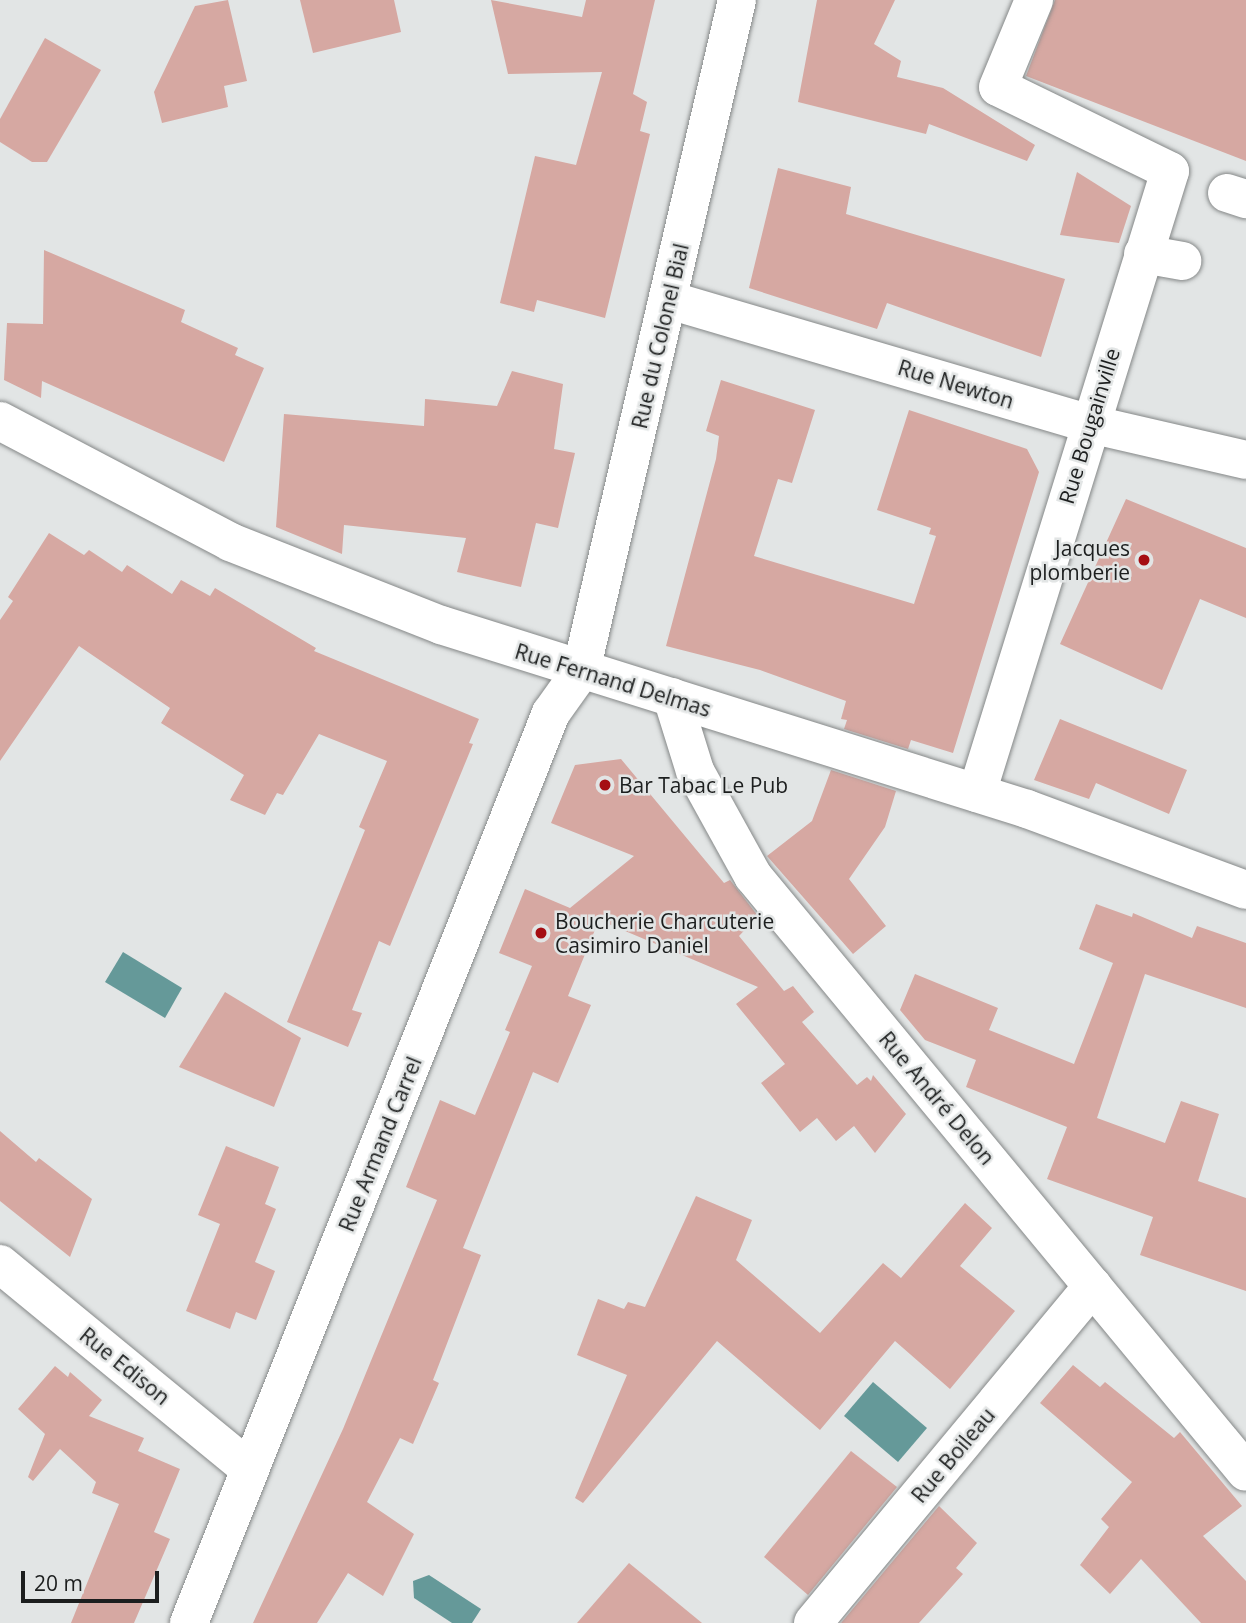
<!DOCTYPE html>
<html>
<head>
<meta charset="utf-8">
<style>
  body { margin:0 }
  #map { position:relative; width:1246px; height:1623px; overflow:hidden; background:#e2e5e5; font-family:"Open Sans",sans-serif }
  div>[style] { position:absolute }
  .water>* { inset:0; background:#659999 }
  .building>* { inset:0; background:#d6a8a2 }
  .roads { filter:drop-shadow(0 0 2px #858888) drop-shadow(0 0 2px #858888) }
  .minor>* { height:38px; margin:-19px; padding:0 19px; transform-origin:19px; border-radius:19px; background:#fff }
  .dots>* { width:19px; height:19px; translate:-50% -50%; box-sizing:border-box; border:4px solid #e2e5e5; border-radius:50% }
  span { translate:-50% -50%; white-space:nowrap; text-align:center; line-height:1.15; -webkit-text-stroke:5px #e2e5e5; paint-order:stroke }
  .street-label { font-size:21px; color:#1c1e1e }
  .poi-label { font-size:21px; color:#1c1e1e }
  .right { translate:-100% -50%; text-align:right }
  .left { translate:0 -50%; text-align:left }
  .scale { position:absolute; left:21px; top:1571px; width:138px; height:32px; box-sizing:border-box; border:4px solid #1c1e1e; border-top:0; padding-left:9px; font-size:21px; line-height:24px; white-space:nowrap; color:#1c1e1e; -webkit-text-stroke:5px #e2e5e5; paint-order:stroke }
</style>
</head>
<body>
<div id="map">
  <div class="water">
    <i style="clip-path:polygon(123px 952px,182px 988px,165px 1018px,105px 982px)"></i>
    <i style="clip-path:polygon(873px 1382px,927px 1428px,898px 1462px,844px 1416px)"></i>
    <i style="clip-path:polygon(429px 1575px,481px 1609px,472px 1623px,452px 1623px,414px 1598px,413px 1581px)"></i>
  </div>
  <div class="building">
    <i style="clip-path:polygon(228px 0,247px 81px,224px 86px,228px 107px,162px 123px,154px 92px,195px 6px)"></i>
    <i style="clip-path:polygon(300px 0,394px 0,401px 32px,313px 53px)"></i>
    <i style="clip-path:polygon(491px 0,582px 17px,586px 0,655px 0,633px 94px,647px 102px,640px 131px,650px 134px,605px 318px,537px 300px,534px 312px,500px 303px,535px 156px,576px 165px,602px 72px,508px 74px)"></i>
    <i style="clip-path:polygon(817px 0,895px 0,874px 44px,901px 61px,897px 77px,943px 88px,1035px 145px,1027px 161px,929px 124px,926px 134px,798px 102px)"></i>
    <i style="clip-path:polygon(1055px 0,1246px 0,1246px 161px,1026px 76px)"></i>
    <i style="clip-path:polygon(45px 38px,101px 70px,47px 162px,32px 162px,0 142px,0 119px)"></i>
    <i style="clip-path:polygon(778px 168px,851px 187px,846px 214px,1065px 279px,1041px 357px,887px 303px,877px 329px,749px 288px)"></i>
    <i style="clip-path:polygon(1077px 172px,1131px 206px,1119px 243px,1060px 235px)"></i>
    <i style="clip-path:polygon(44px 250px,185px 310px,181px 322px,238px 348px,235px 355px,264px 368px,224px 462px,42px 381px,41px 398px,4px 380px,7px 323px,43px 324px)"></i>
    <i style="clip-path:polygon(512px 371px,563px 384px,554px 449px,575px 453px,558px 528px,536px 523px,521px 587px,457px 572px,466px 538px,344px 525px,342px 554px,276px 527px,284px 414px,424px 426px,425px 399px,497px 406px)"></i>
    <i style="clip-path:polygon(721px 380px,815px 410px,792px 483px,778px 479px,754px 556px,914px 604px,936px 536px,929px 534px,931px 528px,877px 510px,909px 410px,1027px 449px,1039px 472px,953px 753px,911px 740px,908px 749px,844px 729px,847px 720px,841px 719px,846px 701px,760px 670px,666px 646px,716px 459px,719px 436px,706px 431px)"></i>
    <i style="clip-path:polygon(1126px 499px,1246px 548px,1246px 618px,1200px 599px,1162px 690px,1060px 644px)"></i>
    <i style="clip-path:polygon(49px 533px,84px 555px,89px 550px,122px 572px,127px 565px,172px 594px,181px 580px,210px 596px,215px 588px,316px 648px,314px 651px,479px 719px,469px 743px,473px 744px,390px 946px,379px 941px,352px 1010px,362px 1013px,348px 1047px,287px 1022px,365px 830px,359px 827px,387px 761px,319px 734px,283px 795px,277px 793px,265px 815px,230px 800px,244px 775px,161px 723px,170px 708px,79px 646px,0 761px,0 620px,13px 601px,8px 597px)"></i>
    <i style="clip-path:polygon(1060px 719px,1187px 770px,1169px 814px,1096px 783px,1089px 799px,1034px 780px)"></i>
    <i style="clip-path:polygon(621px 759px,724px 883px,730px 880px,758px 916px,739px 936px,784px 991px,793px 986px,814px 1012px,802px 1022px,857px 1085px,867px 1077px,871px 1081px,873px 1075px,906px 1114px,875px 1153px,854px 1126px,836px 1141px,817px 1118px,800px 1132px,761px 1083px,785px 1064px,736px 1004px,758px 987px,599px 920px,568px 996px,591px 1005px,558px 1083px,533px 1072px,463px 1248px,481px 1255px,433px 1380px,439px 1383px,413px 1444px,400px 1438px,367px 1502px,414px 1534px,383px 1596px,348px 1573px,317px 1623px,253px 1623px,343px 1429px,437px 1200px,406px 1187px,440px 1100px,475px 1115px,510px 1032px,505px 1030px,532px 966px,499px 953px,525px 889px,570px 908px,634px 856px,551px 823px,575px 765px)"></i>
    <i style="clip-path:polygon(831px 770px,896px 791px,885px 827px,849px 879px,886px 926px,853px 954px,767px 856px,812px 821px)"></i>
    <i style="clip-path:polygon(1096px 904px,1132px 917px,1133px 913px,1192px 938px,1197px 926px,1246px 943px,1246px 1008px,1145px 974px,1097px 1118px,1165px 1143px,1181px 1101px,1219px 1114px,1198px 1181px,1246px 1198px,1246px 1291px,1140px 1255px,1153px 1217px,1047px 1179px,1067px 1127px,966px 1087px,976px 1060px,925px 1040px,900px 1010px,915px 974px,998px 1008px,989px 1030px,1074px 1064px,1113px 963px,1079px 949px)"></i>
    <i style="clip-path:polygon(225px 992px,301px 1038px,274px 1107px,179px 1067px)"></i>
    <i style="clip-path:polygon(0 1131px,36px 1162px,39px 1158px,92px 1199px,70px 1257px,0 1201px)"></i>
    <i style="clip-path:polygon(226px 1146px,279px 1167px,265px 1204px,276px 1209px,255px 1262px,275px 1271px,256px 1320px,236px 1312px,230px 1329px,186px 1311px,220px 1224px,198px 1215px)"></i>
    <i style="clip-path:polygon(696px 1196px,752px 1220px,736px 1260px,820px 1333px,883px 1263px,901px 1278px,965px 1203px,992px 1228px,960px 1266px,1015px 1311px,950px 1389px,895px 1341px,820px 1430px,717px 1341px,583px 1503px,575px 1498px,627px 1375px,577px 1355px,598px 1299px,624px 1309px,628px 1302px,645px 1307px)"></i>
    <i style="clip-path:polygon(1073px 1365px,1100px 1387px,1105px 1382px,1174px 1438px,1180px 1432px,1242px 1506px,1203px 1536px,1246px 1581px,1246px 1623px,1201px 1623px,1141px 1559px,1110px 1594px,1080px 1565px,1109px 1527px,1101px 1519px,1132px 1482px,1040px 1403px)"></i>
    <i style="clip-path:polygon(55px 1366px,68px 1377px,70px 1372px,102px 1400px,89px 1416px,144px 1438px,138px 1451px,180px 1469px,154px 1532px,170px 1539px,134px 1623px,71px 1623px,119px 1504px,92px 1493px,96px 1482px,60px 1449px,33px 1481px,28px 1477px,45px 1434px,18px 1409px)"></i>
    <i style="clip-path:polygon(851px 1451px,897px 1487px,808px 1595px,764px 1557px)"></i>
    <i style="clip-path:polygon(939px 1506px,977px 1543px,956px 1568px,963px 1574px,919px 1623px,841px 1623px)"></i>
    <i style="clip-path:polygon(629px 1563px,702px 1623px,577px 1623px)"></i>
  </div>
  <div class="roads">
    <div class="minor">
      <i style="left:1227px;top:193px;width:20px;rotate:18deg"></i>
      <i style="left:1143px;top:254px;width:40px;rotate:10deg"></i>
      <i style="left:669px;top:300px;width:439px;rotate:16.4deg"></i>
      <i style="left:1090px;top:424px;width:160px;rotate:13deg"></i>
      <i style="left:0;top:421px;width:260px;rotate:27.7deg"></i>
      <i style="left:230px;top:542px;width:227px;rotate:21.5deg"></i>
      <i style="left:441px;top:625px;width:614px;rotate:17.43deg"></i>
      <i style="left:1027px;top:809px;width:233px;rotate:20.3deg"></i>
      <i style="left:672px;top:697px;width:77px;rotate:72.7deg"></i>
      <i style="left:695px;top:771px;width:120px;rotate:61.1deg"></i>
      <i style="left:753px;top:876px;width:773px;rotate:50.4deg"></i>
      <i style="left:977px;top:793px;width:651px;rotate:-72.76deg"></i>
      <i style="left:1170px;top:171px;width:191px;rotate:-154deg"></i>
      <i style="left:998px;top:87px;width:94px;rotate:-67.5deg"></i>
      <i style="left:0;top:1264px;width:323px;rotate:39.4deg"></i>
      <i style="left:189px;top:1623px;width:979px;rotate:-68.31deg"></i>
      <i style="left:551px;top:713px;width:52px;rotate:-54.5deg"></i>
      <i style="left:581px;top:671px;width:689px;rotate:-76.91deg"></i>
      <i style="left:813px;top:1623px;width:438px;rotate:-50.3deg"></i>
    </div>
  </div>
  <div class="dots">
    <i style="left:1144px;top:560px;background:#a50e13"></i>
    <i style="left:605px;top:785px;background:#a50e13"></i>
    <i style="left:541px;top:933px;background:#a50e13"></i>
  </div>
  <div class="street-label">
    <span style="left:660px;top:336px;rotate:-77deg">Rue du Colonel Bial</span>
    <span style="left:956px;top:384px;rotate:17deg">Rue Newton</span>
    <span style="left:1089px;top:426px;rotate:-73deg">Rue Bougainville</span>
    <span style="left:613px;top:680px;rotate:17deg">Rue Fernand Delmas</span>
    <span style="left:937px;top:1098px;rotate:50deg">Rue André Delon</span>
    <span style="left:380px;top:1144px;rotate:-68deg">Rue Armand Carrel</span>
    <span style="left:125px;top:1366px;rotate:39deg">Rue Edison</span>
    <span style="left:953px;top:1455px;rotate:-50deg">Rue Boileau</span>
  </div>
  <div class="poi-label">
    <span class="right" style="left:1130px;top:560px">Jacques<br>plomberie</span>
    <span class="left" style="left:619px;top:785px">Bar Tabac Le Pub</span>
    <span class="left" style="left:555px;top:933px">Boucherie Charcuterie<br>Casimiro Daniel</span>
  </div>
  <div class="scale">20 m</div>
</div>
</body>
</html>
